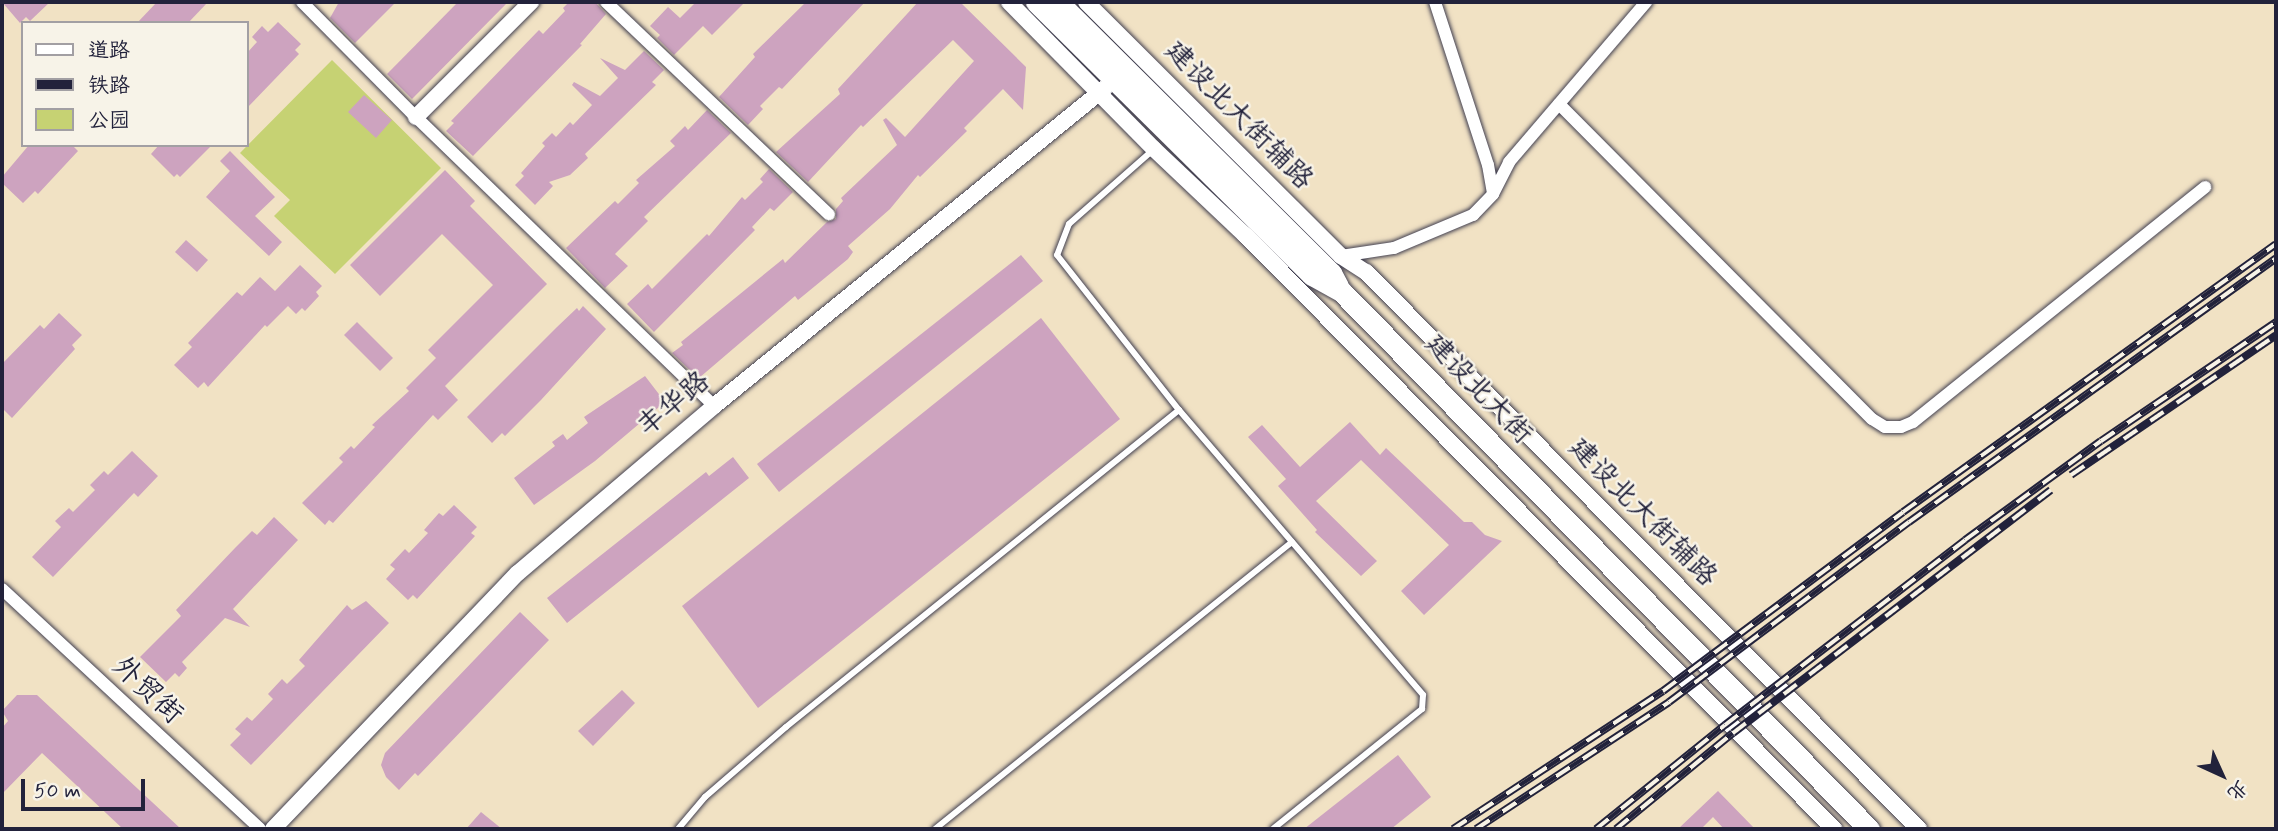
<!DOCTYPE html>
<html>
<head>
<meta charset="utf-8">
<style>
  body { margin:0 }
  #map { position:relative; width:2278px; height:831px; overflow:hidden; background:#f1e2c4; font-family:Mynerve,"LXGW WenKai TC",sans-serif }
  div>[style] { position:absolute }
  .green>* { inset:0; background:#c6d273 }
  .building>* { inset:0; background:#cda3bf }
  .roads { filter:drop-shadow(0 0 2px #413f50) drop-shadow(0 0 2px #413f50) }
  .service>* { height:6px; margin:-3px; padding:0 3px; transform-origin:3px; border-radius:3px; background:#fff }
  .minor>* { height:12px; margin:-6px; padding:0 6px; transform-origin:6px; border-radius:6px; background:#fff }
  .tertiary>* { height:16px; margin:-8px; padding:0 8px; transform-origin:8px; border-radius:8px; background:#fff }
  .primary>* { height:21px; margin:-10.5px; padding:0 10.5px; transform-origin:10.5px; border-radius:10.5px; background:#fff }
  .rail>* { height:8px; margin-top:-4px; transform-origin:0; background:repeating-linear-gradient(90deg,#f7f3e8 0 16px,#22223b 0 32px); box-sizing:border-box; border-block:2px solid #22223b }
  span { translate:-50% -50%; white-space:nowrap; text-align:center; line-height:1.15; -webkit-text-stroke:5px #f7f3e8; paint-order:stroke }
  .street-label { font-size:28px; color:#22223b }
  .frame { position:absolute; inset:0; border:4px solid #22223b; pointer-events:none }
  .legend { position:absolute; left:21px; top:21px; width:228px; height:126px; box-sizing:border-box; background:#f7f3e8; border:2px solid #a29fa3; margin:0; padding:9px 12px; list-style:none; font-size:21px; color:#22223b }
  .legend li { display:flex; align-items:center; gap:14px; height:35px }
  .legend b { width:35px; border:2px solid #a29fa3 }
  .north { position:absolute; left:2187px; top:740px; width:70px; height:70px; -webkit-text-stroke:5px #f7f3e8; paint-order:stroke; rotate:135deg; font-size:19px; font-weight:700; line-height:28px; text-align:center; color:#22223b }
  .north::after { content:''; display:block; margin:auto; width:24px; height:32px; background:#22223b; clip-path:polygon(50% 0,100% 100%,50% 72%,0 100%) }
  .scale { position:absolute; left:21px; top:779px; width:124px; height:32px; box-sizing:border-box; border:4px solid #22223b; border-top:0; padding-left:9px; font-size:21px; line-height:24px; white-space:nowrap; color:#22223b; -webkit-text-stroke:5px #f7f3e8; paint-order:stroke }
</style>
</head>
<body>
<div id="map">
  <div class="green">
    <i style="clip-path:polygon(332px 60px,441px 168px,335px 274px,274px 216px,290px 200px,240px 153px)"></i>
  </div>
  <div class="building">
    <i style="clip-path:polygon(2px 2px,50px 2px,30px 21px,26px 17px,20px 23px)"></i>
    <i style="clip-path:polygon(157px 2px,208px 2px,188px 23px,137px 23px)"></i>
    <i style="clip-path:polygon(339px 2px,396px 2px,355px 43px,330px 18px)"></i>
    <i style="clip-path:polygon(458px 2px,508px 2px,412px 99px,387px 74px)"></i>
    <i style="clip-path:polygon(569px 2px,595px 2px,606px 14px,580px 44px,582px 45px,473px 156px,446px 131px,454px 123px,451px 121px,539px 30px,543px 34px,565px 11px,563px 8px)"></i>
    <i style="clip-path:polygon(696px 2px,745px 2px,712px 35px,703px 26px,674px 55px,657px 38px,660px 35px,650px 26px,668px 7px,680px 18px)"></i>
    <i style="clip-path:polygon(806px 2px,865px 2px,782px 89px,779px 87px,760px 106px,763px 109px,748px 125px,719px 97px,755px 57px,753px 54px)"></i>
    <i style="clip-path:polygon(918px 2px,960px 2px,1026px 67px,1023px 110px,1003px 89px,964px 128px,967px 131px,920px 177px,918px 175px,890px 209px,848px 246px,853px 252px,848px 259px,798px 300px,795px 296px,699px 378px,696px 376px,672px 353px,683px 345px,681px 342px,783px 259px,785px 263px,827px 222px,836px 219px,836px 209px,843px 201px,841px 198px,897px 145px,883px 120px,886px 118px,905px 137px,974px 61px,953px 40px,863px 127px,861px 125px,808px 182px,776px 152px,840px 94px,838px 89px)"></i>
    <i style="clip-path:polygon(278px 22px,301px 44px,295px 50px,299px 54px,247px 108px,247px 53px,257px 42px,252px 37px,262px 26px,268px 32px)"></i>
    <i style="clip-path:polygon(644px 51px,664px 70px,652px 82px,656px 85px,585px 154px,588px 158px,570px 175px,549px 182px,553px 186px,535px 205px,515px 185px,524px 176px,521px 173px,545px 146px,542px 143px,552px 133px,556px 137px,570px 122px,573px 125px,592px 105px,572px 85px,574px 82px,600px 96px,618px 78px,600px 58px,625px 70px)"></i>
    <i style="clip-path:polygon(364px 95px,392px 120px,376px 138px,348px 112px)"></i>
    <i style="clip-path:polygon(707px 110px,731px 133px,644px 217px,648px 221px,615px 254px,628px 266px,605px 288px,566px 248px,615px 201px,618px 204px,639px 183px,636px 180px,675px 146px,670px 141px,685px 126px,688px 130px)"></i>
    <i style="clip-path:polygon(29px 145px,72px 145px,78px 151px,38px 194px,35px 191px,23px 203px,2px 183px,2px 177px)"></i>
    <i style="clip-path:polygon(159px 145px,212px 145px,180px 177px,177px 174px,174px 177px,151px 154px)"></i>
    <i style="clip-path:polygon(230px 151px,275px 197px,255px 216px,282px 242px,269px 256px,206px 197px,230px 171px,220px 161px)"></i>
    <i style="clip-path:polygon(769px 169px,793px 192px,774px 211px,770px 208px,752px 227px,755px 230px,654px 332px,627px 304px,648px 284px,652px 289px,707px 234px,709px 236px,742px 197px,745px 200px,763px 182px,760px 179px)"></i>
    <i style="clip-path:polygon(445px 170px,475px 201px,470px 206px,547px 284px,445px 386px,458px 400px,438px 420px,433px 415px,333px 523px,329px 520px,325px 525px,302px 503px,343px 462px,339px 458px,351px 446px,354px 449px,375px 427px,372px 425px,409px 391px,406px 388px,436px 358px,428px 350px,493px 285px,442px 234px,380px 296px,350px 265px)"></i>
    <i style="clip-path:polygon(186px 240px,208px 260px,197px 272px,175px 252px)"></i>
    <i style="clip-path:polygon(1021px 255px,1043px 281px,779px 492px,757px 464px)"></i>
    <i style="clip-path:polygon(300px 265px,322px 286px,316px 292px,319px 296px,305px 311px,302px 308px,296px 314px,288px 306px,267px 327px,265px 325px,208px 387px,204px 382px,198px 388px,174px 365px,192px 347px,188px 343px,237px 292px,242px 296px,260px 277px,275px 291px)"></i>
    <i style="clip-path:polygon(583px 306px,606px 329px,541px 400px,505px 436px,502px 433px,492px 443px,467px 417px,557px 327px,577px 308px,579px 311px)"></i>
    <i style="clip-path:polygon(59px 313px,82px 335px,72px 345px,75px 349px,12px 418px,2px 408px,2px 364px,40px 325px,44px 329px)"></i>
    <i style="clip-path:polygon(1041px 318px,1120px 419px,758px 708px,682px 606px)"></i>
    <i style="clip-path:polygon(357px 322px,393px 358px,380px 371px,344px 335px)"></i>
    <i style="clip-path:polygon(645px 376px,665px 402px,595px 461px,534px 505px,514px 478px,555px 446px,552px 442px,563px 434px,567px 440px,588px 423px,584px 417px)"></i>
    <i style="clip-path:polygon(1350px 422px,1380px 455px,1386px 448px,1464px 522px,1472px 522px,1485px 535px,1502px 541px,1424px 615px,1401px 591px,1449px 545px,1361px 460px,1316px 501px,1377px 561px,1361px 576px,1315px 532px,1317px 530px,1278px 486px,1286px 479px,1248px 437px,1262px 425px,1300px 467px)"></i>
    <i style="clip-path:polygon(132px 451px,158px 476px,138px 497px,134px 493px,53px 577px,32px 557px,61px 527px,55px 521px,69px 508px,73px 512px,95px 490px,90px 485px,104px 471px,108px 475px)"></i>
    <i style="clip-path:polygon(733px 457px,749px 478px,567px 623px,547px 598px,706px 472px,709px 476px)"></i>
    <i style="clip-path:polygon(454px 505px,477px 527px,471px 533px,475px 536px,417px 599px,413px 595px,408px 600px,386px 579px,395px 569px,390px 565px,405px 549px,409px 553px,428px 533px,424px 530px,439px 513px,443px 516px)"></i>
    <i style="clip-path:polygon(274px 517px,298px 540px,233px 609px,250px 627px,225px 618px,182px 662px,187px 668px,179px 677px,175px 673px,166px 682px,140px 657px,181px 616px,176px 610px,235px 548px,252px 531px,257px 535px)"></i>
    <i style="clip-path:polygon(366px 601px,389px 623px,251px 765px,230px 745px,241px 734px,235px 729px,247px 717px,252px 721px,273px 699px,268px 694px,282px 679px,287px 684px,305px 666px,299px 660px,347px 605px,352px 610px)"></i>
    <i style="clip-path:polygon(520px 612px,549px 640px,418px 776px,415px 773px,399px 790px,386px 777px,381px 765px,385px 753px)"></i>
    <i style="clip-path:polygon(622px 690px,635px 703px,593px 746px,578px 731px)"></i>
    <i style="clip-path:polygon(17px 695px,37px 695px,181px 829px,123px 829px,42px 753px,2px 794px,2px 728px,8px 721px,2px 711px)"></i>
    <i style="clip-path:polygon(1398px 755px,1431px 797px,1391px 829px,1304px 829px)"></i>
    <i style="clip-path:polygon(1718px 791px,1755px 829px,1724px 829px,1713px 817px,1701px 829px,1678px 829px)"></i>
    <i style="clip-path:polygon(481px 812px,502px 829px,466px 829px)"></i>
  </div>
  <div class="roads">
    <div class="service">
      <i style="left:1153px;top:150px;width:112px;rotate:138.6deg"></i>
      <i style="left:1069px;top:224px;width:33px;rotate:111deg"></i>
      <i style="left:1057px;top:255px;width:197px;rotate:51.8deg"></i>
      <i style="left:1179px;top:410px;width:375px;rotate:49.4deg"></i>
      <i style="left:1423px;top:695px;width:14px;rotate:94deg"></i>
      <i style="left:1422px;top:709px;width:191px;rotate:141.2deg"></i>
      <i style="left:678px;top:829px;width:42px;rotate:-49.8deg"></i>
      <i style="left:705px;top:797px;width:107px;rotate:-40.8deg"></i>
      <i style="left:786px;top:727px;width:505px;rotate:-38.89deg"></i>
      <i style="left:935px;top:829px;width:458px;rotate:-38.8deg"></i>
    </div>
    <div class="minor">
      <i style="left:302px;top:2px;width:162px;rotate:45.3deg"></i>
      <i style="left:416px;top:117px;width:415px;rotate:44.1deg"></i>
      <i style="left:606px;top:2px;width:308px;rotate:43.6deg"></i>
      <i style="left:1435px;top:2px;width:171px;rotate:72deg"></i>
      <i style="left:1488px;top:165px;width:29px;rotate:80deg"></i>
      <i style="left:1559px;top:104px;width:444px;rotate:45.2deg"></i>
      <i style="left:1872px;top:419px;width:15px;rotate:32deg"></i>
      <i style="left:1885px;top:427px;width:16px"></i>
      <i style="left:1901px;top:427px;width:13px;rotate:-23deg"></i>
      <i style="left:1913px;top:422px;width:375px;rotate:-38.8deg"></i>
      <i style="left:1341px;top:256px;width:54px;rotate:-8.6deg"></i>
      <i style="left:1394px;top:248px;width:86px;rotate:-22.7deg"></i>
      <i style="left:1473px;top:215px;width:29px;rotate:-46deg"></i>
      <i style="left:1493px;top:194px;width:36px;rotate:-63deg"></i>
      <i style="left:1509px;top:162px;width:211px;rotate:-49.4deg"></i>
      <i style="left:2px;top:589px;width:352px;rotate:42.9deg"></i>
    </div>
    <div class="tertiary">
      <i style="left:1009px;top:2px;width:206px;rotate:45.4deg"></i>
      <i style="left:1154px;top:149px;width:125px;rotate:43.4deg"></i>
      <i style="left:1245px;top:235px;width:837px;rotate:45.24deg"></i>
      <i style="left:1086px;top:2px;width:360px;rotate:44.9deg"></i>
      <i style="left:1341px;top:256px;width:30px;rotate:33deg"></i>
      <i style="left:1366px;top:272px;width:785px;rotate:45.21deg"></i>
      <i style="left:416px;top:117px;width:163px;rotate:-45deg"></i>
      <i style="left:273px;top:829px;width:354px;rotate:-46.3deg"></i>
      <i style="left:518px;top:573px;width:257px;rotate:-40.4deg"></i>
      <i style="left:714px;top:406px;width:504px;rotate:-39.12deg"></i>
    </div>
    <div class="primary">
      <i style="left:1036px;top:2px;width:388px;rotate:44.7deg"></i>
      <i style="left:1312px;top:275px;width:33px;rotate:29deg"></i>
      <i style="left:1341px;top:291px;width:754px;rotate:45.54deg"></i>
      <i style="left:1058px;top:2px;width:385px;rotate:44.8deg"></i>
      <i style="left:1331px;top:273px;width:15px;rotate:62deg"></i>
    </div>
  </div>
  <div class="rail">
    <i style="left:2071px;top:475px;width:248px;rotate:-34.3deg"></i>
    <i style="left:1453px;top:829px;width:251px;rotate:-33.3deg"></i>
    <i style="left:1663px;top:691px;width:299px;rotate:-36.7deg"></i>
    <i style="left:1903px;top:512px;width:459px;rotate:-35.7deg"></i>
    <i style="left:1476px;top:829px;width:231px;rotate:-33.3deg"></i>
    <i style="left:1669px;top:702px;width:300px;rotate:-36.9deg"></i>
    <i style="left:1909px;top:522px;width:452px;rotate:-35.7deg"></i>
    <i style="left:1596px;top:829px;width:166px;rotate:-38.9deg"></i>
    <i style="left:1725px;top:725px;width:303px;rotate:-37.6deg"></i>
    <i style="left:1965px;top:540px;width:168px;rotate:-36.1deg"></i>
    <i style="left:2101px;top:441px;width:212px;rotate:-34.2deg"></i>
    <i style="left:1616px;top:829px;width:151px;rotate:-39.4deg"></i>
    <i style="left:1733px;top:733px;width:400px;rotate:-37.4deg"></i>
  </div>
  <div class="street-label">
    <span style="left:1238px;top:116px;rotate:45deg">建设北大街辅路</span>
    <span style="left:1478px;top:390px;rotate:46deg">建设北大街</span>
    <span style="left:674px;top:405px;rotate:-40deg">丰华路</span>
    <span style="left:1642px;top:513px;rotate:45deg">建设北大街辅路</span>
    <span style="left:147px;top:691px;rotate:43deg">外贸街</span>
  </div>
  <div class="frame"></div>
  <ul class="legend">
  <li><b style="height:9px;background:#fff"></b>道路</li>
  <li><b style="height:9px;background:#22223b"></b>铁路</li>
  <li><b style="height:19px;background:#c6d273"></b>公园</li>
  </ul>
  <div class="north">北</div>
  <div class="scale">50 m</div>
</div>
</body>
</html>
